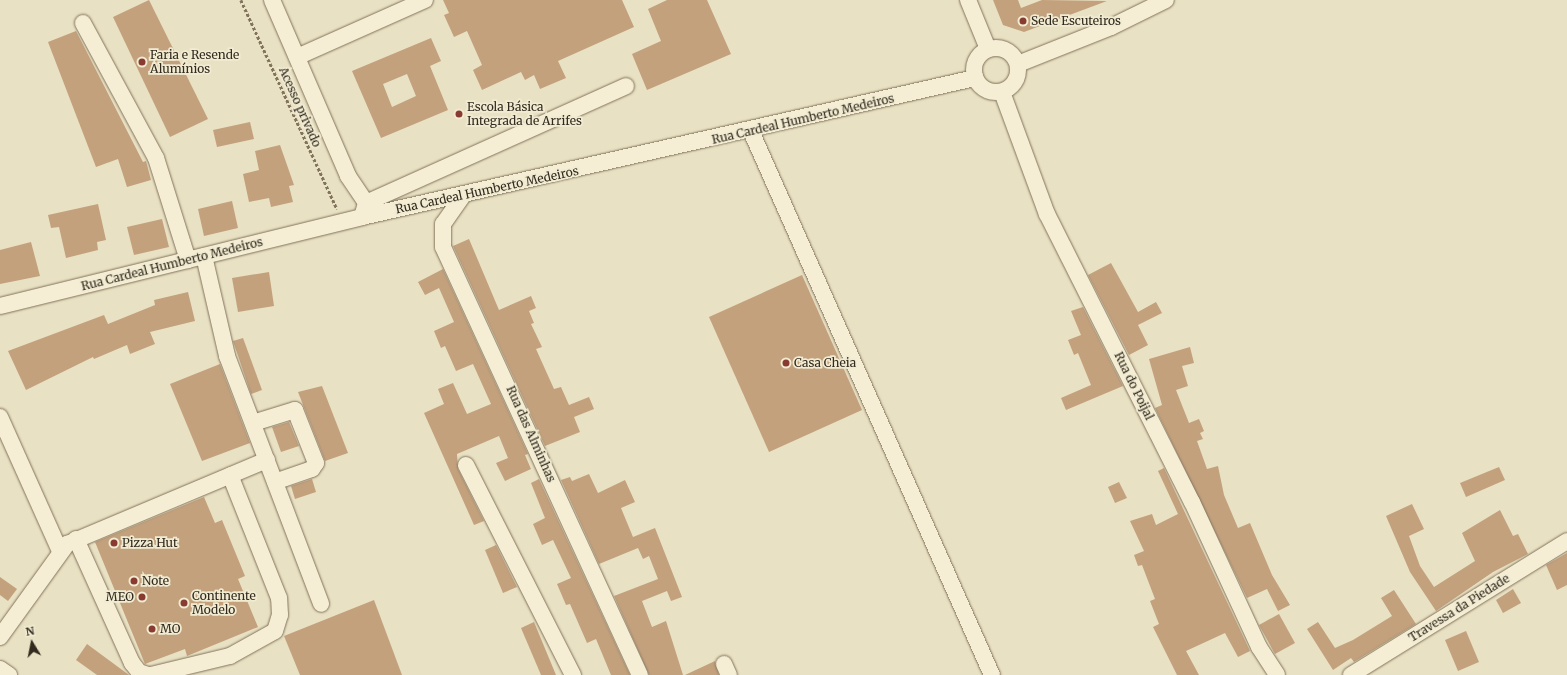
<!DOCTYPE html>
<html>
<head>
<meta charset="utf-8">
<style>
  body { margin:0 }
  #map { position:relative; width:1567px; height:675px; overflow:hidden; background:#e9e1c3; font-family:Merriweather,serif }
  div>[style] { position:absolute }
  .building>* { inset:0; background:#c3a17d }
  .path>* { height:2.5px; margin-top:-1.25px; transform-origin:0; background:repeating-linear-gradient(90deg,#81735c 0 3px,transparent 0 5px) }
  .roads { filter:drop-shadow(0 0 1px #81735c) drop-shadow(0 0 1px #81735c) }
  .minor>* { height:16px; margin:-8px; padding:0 8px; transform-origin:8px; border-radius:8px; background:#f5eed5 }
  .minor>.ring { margin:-8px; padding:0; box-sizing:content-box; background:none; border:16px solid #f5eed5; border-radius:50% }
  .dots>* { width:11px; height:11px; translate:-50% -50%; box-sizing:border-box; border:2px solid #f1ebd2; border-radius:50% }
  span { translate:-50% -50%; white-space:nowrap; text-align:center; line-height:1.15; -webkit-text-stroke:3.5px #f1ebd2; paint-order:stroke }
  .poi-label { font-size:12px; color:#322a1e }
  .left { translate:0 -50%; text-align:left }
  .right { translate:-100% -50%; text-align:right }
  .street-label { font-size:12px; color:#322a1e }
  .north { position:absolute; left:12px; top:623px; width:40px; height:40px; -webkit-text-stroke:3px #f1ebd2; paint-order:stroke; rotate:350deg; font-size:11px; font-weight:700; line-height:16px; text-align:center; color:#322a1e }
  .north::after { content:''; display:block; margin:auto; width:14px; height:18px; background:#322a1e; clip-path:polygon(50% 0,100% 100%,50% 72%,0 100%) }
</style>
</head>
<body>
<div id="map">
  <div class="building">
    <i style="clip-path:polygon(149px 0,208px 119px,170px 137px,113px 17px)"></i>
    <i style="clip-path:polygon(443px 0,622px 0,634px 27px,558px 61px,566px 78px,540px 89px,534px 75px,525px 80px,521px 72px,482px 90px,473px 70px,482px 65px,467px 31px,454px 37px,444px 15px,449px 13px)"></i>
    <i style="clip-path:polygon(667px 0,707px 0,731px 54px,647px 90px,632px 54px,661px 41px,648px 9px)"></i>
    <i style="clip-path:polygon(993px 0,1018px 0,1021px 8px,1042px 0,1107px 1px,1024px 32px,1003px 25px)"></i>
    <i style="clip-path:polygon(76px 31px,143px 162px,146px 161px,151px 180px,127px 187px,118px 159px,96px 167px,48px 42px)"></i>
    <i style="clip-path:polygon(evenodd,431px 38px,441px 61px,430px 66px,448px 110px,381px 138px,352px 71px,431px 38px,407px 74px,416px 96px,392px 107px,383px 84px,407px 74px)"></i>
    <i style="clip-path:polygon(250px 122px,254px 139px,217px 147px,213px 130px)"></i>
    <i style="clip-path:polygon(280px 145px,294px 185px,289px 186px,293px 202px,271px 207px,269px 198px,249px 202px,243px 174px,259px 170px,255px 151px)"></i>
    <i style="clip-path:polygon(232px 201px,238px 228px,204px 236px,198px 209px)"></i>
    <i style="clip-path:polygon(98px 204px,106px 240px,97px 242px,98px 250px,66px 258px,59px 227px,51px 228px,48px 215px)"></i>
    <i style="clip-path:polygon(162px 219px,169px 247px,134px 255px,127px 227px)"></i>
    <i style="clip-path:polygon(469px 239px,499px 310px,531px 296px,536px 308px,529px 311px,534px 323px,531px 324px,542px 347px,536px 349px,554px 389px,561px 387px,569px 405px,589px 397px,594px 409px,574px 417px,580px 432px,545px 446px,453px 246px)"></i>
    <i style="clip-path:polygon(31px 242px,40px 276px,0 284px,0 250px)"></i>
    <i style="clip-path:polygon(1111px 263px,1138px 312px,1156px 302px,1162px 313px,1138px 325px,1148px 345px,1129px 355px,1088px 275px)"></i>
    <i style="clip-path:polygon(443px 269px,528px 454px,525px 455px,531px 469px,505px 481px,496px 463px,508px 458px,499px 436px,457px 454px,458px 469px,484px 521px,474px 525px,424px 413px,444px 404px,438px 389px,453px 383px,467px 414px,491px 404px,473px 364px,456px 371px,445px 346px,441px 348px,434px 331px,454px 322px,439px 288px,425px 295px,418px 282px)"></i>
    <i style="clip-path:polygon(269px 272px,274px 306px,238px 312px,232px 278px)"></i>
    <i style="clip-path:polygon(802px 275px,862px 410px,769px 452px,709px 317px)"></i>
    <i style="clip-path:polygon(188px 292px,195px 321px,150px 332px,155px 344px,130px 354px,127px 345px,94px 359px,93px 357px,26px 390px,8px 351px,104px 315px,108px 324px,155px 305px,154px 300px)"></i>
    <i style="clip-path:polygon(1083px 307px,1123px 386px,1066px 410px,1061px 398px,1091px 385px,1078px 353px,1074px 355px,1068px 340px,1081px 335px,1071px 311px)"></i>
    <i style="clip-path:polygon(243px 338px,262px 390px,251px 394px,233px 341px)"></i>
    <i style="clip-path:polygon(1190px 347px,1194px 363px,1182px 366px,1188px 386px,1176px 390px,1189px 423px,1199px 419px,1204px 431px,1200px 433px,1203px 439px,1197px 441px,1207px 469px,1218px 466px,1224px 495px,1238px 528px,1250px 523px,1272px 575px,1290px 605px,1278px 611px,1267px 589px,1247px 598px,1155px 408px,1162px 405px,1149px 359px)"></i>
    <i style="clip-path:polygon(220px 364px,250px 443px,202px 461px,170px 384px)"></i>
    <i style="clip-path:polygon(322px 386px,348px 453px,325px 461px,298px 392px)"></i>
    <i style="clip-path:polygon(289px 422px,299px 446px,281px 452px,272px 427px)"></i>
    <i style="clip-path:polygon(1499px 467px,1505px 480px,1466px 497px,1460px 483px)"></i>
    <i style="clip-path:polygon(1164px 468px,1250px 651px,1238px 657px,1225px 633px,1186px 651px,1199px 675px,1177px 675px,1153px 627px,1159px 624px,1150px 601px,1155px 599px,1142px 565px,1138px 566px,1134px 555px,1144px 551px,1130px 521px,1152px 514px,1156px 525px,1178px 514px,1158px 471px)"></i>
    <i style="clip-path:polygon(589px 474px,598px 493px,625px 480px,635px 502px,621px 508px,633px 537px,655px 528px,682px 597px,671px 601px,667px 591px,642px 601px,652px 627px,666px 621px,683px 675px,649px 675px,614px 596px,658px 579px,649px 556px,643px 559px,638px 548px,599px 564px,561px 480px,570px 477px,572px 481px)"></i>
    <i style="clip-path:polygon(312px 479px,316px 492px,295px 499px,291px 486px)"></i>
    <i style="clip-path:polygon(539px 479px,630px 675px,611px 675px,596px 639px,587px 643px,570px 604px,566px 605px,557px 584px,571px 578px,553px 540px,542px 545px,533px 524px,545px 518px,531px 483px)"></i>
    <i style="clip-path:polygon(1119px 482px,1127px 498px,1115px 503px,1108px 487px)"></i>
    <i style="clip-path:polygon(204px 497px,215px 523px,222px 520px,245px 576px,238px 579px,258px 627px,187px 656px,185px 649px,145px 664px,95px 542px)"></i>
    <i style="clip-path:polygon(1412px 504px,1424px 529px,1409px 536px,1420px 566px,1434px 587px,1475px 561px,1462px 533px,1500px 510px,1513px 536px,1518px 534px,1528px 554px,1493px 572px,1436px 611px,1410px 572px,1386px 516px)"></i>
    <i style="clip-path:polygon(496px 545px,517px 587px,503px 593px,485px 550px)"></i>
    <i style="clip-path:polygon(1567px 553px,1567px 585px,1557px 590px,1546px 565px)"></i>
    <i style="clip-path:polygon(0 577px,17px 589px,8px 601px,0 595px)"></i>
    <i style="clip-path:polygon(1513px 589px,1521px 603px,1503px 613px,1496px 600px)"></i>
    <i style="clip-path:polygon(1394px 590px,1416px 624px,1354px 662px,1351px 658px,1333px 670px,1307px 629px,1318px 622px,1335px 648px,1353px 640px,1392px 616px,1381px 598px)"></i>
    <i style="clip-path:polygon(374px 600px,402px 675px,300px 675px,284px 636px)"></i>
    <i style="clip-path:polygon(1279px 614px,1295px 643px,1275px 654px,1259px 625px)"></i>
    <i style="clip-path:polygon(534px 622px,556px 675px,541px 675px,521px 628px)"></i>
    <i style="clip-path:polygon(1466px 631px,1479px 662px,1458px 671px,1445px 640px)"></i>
    <i style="clip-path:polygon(87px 644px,129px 675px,97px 675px,76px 660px)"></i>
    <i style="clip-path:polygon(715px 661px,719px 675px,685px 675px)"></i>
  </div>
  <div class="path">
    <i style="left:241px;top:0;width:230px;rotate:65.3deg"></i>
  </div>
  <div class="roads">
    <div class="minor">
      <i style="left:272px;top:0;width:192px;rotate:66.6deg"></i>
      <i style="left:348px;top:176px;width:32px;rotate:56deg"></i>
      <i style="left:968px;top:0;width:53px;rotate:67.8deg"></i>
      <i style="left:83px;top:23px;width:153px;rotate:61.6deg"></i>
      <i style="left:156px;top:158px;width:107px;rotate:72.6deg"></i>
      <i class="ring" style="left:974px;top:48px;width:28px;height:28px"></i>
      <i style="left:297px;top:57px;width:140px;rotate:-24deg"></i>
      <i style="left:1018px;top:64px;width:100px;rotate:-21.7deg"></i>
      <i style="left:1111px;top:27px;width:61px;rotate:-26.1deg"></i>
      <i style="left:1002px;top:92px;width:130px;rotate:69.8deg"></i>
      <i style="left:1047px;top:214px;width:322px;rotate:63.3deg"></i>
      <i style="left:1192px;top:502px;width:160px;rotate:65.2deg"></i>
      <i style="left:1259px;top:647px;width:33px;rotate:57deg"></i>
      <i style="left:751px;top:131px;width:595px;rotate:66.11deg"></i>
      <i style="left:462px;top:197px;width:33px;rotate:125deg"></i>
      <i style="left:443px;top:224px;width:23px;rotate:90deg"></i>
      <i style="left:443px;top:247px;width:471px;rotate:65.3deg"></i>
      <i style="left:362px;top:217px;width:15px;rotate:-74deg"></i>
      <i style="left:366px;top:203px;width:285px;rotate:-24.2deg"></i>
      <i style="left:204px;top:256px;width:103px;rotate:77deg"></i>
      <i style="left:227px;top:356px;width:265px;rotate:69.2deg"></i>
      <i style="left:0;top:306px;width:373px;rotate:-13.8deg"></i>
      <i style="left:362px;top:217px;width:629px;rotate:-12.78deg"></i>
      <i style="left:0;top:417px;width:147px;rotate:65.9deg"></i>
      <i style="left:253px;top:423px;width:44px;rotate:-17.2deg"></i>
      <i style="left:295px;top:410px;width:57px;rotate:68.4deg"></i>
      <i style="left:316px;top:463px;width:7px;rotate:124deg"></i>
      <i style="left:312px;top:469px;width:39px;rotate:161deg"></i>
      <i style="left:466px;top:465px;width:236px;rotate:63deg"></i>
      <i style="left:76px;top:539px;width:136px;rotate:65.7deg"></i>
      <i style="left:132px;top:663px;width:11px;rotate:52deg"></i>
      <i style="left:139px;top:672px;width:9px;rotate:18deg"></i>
      <i style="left:0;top:637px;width:115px;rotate:-54.2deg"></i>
      <i style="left:67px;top:544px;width:217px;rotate:-22.8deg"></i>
      <i style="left:724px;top:664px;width:12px;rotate:66deg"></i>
      <i style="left:0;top:669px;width:11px;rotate:34deg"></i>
      <i style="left:151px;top:675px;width:81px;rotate:-13.5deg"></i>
      <i style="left:230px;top:656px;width:51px;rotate:-29.1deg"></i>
      <i style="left:275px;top:631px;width:17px;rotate:-73deg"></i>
      <i style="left:280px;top:615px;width:17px;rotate:-93deg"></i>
      <i style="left:279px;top:598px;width:132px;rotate:-111.7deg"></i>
      <i style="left:1351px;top:675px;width:254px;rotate:-31.8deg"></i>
    </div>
  </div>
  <div class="dots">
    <i style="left:1023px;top:21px;background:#893b32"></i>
    <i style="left:142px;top:62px;background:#893b32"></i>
    <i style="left:459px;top:114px;background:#893b32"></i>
    <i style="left:786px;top:363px;background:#893b32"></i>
    <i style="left:114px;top:543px;background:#893b32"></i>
    <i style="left:134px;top:581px;background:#893b32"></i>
    <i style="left:142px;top:597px;background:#893b32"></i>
    <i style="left:184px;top:603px;background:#893b32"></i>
    <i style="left:152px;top:629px;background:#893b32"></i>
  </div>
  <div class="poi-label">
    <span class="left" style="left:1031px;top:21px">Sede Escuteiros</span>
    <span class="left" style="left:150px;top:62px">Faria e Resende<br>Alumínios</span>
    <span class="left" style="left:467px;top:114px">Escola Básica<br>Integrada de Arrifes</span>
    <span class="left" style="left:794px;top:363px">Casa Cheia</span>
    <span class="left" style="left:122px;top:543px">Pizza Hut</span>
    <span class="left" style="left:142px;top:581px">Note</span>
    <span class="left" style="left:192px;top:603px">Continente<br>Modelo</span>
    <span class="right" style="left:134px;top:597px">MEO</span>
    <span class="left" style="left:160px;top:629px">MO</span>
  </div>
  <div class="street-label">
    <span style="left:300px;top:107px;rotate:66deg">Acesso privado</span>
    <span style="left:803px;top:119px;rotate:-13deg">Rua Cardeal Humberto Medeiros</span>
    <span style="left:487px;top:190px;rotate:-12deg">Rua Cardeal Humberto Medeiros</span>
    <span style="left:172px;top:264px;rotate:-14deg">Rua Cardeal Humberto Medeiros</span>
    <span style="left:1134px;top:386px;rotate:64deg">Rua do Poijal</span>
    <span style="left:531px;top:434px;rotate:66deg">Rua das Alminhas</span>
    <span style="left:1459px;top:608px;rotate:-32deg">Travessa da Piedade</span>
  </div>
  <div class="north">N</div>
</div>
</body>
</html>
